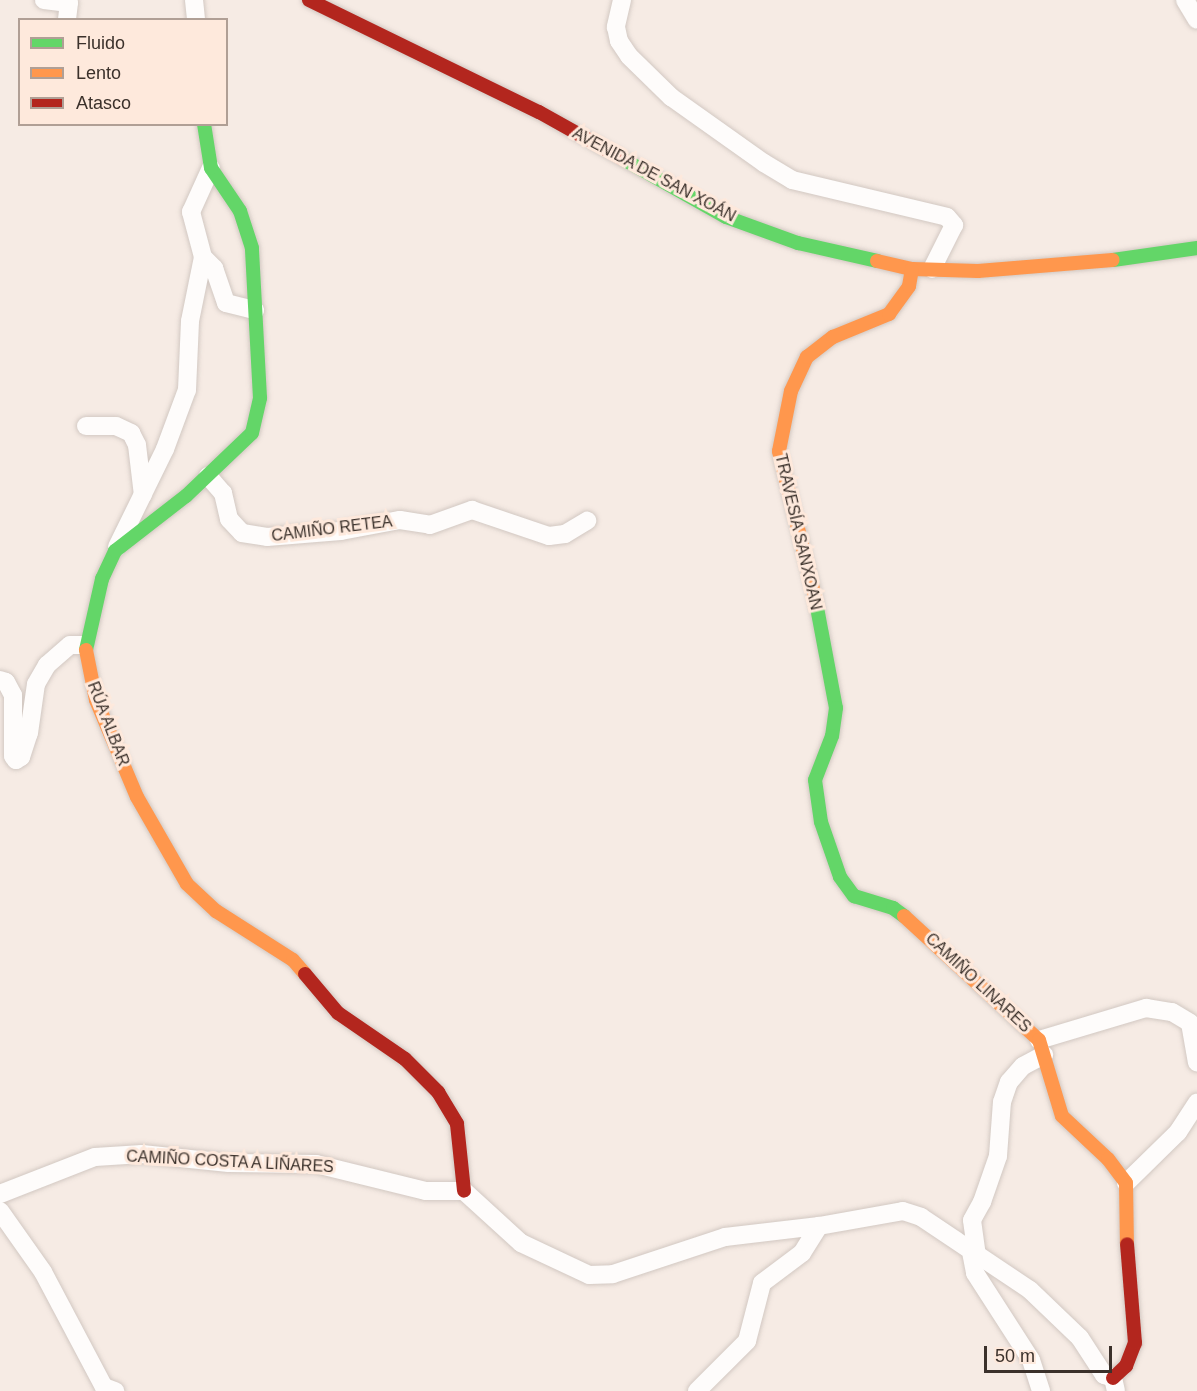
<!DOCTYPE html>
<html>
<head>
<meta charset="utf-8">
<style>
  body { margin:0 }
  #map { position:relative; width:1197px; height:1391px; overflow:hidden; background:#f6ebe4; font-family:Arial,sans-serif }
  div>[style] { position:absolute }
  .roads { filter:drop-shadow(0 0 2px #d2c8c2) drop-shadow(0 0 2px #d2c8c2) }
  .street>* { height:18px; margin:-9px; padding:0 9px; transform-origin:9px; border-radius:9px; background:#fefcfb }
  .fast>* { height:14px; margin:-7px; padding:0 7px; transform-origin:7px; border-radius:7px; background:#63d668 }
  .slow>* { height:14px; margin:-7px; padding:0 7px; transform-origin:7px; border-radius:7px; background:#ff974d }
  .jam>* { height:14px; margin:-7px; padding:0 7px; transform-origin:7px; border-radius:7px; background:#b3261e }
  span { translate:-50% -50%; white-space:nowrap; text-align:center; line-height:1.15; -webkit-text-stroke:6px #fee9dc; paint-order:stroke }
  .street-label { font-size:16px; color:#3b312b }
  .legend { position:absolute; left:18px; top:18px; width:210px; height:108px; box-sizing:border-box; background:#fee9dc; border:2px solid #b09f95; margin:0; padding:8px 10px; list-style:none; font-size:18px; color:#3b312b }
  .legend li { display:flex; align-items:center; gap:12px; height:30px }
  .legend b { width:30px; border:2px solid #b09f95 }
  .scale { position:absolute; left:984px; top:1346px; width:128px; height:27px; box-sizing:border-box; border:3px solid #3b312b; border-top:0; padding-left:8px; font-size:18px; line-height:21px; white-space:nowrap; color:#3b312b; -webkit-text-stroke:4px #fee9dc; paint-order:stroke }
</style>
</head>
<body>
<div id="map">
  <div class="roads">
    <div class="street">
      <i style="left:44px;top:0;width:25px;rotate:7deg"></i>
      <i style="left:69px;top:3px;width:17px;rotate:97deg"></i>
      <i style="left:194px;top:0;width:20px;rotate:84deg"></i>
      <i style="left:622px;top:0;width:28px;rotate:103deg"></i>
      <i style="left:616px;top:27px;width:14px;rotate:78deg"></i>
      <i style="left:619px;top:41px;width:18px;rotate:56deg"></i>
      <i style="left:629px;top:56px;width:59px;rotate:44.3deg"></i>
      <i style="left:671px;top:97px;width:114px;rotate:35.4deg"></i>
      <i style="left:764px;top:163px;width:33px;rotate:31deg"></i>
      <i style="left:792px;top:180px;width:159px;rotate:13.4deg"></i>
      <i style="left:947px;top:217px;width:11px;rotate:49deg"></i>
      <i style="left:954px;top:225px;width:49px;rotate:116.6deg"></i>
      <i style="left:1185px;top:0;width:23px;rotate:59deg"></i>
      <i style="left:203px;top:257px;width:16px;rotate:45deg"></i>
      <i style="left:214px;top:268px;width:37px;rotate:71deg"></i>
      <i style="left:226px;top:303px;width:30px;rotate:14deg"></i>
      <i style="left:86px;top:426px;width:30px"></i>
      <i style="left:116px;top:426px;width:17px;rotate:25deg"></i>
      <i style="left:131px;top:433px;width:13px;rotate:63deg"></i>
      <i style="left:137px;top:445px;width:50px;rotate:83.2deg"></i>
      <i style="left:208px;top:476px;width:23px;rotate:49deg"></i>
      <i style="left:223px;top:493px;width:27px;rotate:77deg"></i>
      <i style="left:229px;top:519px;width:19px;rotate:47deg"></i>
      <i style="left:242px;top:533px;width:25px;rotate:9deg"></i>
      <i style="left:267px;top:537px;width:74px;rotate:-4.6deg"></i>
      <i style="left:341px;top:531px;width:60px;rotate:-10.6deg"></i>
      <i style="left:400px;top:520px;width:30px;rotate:9deg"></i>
      <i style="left:430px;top:525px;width:45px;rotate:-19.7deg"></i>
      <i style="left:472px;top:510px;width:81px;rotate:18.7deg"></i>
      <i style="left:549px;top:536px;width:16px;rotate:-7deg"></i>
      <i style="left:565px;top:534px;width:26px;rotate:-31deg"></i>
      <i style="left:117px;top:547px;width:109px;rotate:-63.9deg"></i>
      <i style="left:165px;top:449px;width:63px;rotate:-69.6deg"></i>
      <i style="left:187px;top:390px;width:69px;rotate:-87.5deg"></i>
      <i style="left:190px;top:321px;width:65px;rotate:-78.5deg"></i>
      <i style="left:203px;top:257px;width:47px;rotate:-104.9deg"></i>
      <i style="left:191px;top:212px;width:48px;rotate:-65.6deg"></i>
      <i style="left:0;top:680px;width:6px;rotate:18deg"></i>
      <i style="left:6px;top:682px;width:15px;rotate:62deg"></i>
      <i style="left:13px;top:695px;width:61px;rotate:90deg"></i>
      <i style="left:13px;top:756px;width:5px;rotate:53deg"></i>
      <i style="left:16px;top:760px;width:6px;rotate:-31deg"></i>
      <i style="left:21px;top:757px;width:25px;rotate:-72deg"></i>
      <i style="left:29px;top:733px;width:49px;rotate:-81.9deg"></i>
      <i style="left:36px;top:684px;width:22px;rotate:-60deg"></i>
      <i style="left:47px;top:665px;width:30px;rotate:-41deg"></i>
      <i style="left:70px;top:645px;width:15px"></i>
      <i style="left:1039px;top:1040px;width:112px;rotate:-16.7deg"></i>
      <i style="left:1146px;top:1008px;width:26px;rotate:9deg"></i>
      <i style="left:1172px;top:1012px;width:21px;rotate:31deg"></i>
      <i style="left:1190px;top:1023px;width:40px;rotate:80deg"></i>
      <i style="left:1126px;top:1183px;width:73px;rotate:-44.4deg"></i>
      <i style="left:1178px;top:1132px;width:35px;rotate:-57deg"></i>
      <i style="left:0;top:1194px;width:102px;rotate:-21.3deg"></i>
      <i style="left:95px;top:1157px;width:47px;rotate:-3.7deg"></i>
      <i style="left:142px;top:1154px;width:87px;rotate:5.9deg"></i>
      <i style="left:229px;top:1163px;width:87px;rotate:0.7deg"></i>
      <i style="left:316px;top:1164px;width:113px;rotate:13.8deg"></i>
      <i style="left:426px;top:1191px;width:38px"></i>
      <i style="left:464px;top:1191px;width:77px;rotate:42.4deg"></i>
      <i style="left:521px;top:1243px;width:75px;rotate:25.2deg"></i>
      <i style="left:589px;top:1275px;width:24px;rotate:-2deg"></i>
      <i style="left:613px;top:1274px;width:118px;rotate:-18.3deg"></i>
      <i style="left:725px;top:1237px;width:95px;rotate:-6.7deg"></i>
      <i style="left:819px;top:1226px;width:85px;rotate:-10.1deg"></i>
      <i style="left:903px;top:1211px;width:19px;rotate:18deg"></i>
      <i style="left:921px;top:1217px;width:131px;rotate:33.8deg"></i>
      <i style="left:1030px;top:1290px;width:69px;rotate:43.8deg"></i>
      <i style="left:1080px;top:1338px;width:44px;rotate:57deg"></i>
      <i style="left:1104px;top:1375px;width:9px;rotate:18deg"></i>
      <i style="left:1113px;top:1378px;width:13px;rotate:77deg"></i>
      <i style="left:0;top:1211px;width:75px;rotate:54.8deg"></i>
      <i style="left:43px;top:1272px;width:130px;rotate:62.1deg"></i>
      <i style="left:104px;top:1387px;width:12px;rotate:20deg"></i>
      <i style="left:971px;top:1252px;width:21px;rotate:79deg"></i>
      <i style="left:975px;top:1273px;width:103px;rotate:57.2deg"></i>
      <i style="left:1031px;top:1360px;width:33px;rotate:72deg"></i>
      <i style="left:977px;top:1256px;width:36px;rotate:-98deg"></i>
      <i style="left:972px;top:1220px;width:21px;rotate:-61deg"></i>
      <i style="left:982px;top:1202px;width:49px;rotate:-70.8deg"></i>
      <i style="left:998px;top:1156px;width:54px;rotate:-85.8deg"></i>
      <i style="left:1002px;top:1102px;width:21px;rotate:-71deg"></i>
      <i style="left:1009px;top:1082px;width:21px;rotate:-49deg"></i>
      <i style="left:1023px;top:1066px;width:24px;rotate:-28deg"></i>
      <i style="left:697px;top:1391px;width:71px;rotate:-45deg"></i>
      <i style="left:747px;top:1341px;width:60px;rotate:-75.5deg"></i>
      <i style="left:762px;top:1283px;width:50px;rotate:-36.9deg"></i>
      <i style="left:802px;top:1253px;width:32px;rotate:-58deg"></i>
    </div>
    <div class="fast">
      <i style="left:623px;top:159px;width:118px;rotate:29.4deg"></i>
      <i style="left:726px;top:217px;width:77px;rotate:19.9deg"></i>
      <i style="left:798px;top:243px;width:81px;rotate:12.8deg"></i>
      <i style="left:1113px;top:260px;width:85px;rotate:-8.1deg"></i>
      <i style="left:815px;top:597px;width:113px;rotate:79.3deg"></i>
      <i style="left:836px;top:708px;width:28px;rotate:98deg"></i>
      <i style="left:832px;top:736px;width:47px;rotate:111.1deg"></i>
      <i style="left:815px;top:780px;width:42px;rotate:81.9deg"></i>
      <i style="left:821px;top:822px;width:58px;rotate:70.9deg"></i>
      <i style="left:840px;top:877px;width:24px;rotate:54deg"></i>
      <i style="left:854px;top:896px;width:41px;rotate:17.1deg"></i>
      <i style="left:893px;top:908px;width:14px;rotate:36deg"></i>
      <i style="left:86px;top:650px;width:73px;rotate:-77.3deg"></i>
      <i style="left:102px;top:579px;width:31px;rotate:-65deg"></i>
      <i style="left:115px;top:551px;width:90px;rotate:-37.8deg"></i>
      <i style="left:186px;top:496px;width:91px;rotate:-43.7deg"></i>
      <i style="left:252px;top:433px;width:36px;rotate:-77deg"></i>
      <i style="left:260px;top:398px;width:150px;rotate:-93.1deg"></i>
      <i style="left:252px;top:248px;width:39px;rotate:-108deg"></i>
      <i style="left:240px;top:211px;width:52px;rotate:-124deg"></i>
      <i style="left:211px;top:168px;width:45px;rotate:-99deg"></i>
    </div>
    <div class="slow">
      <i style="left:877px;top:261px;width:36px;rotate:13deg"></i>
      <i style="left:912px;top:269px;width:66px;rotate:1.7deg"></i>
      <i style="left:978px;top:271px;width:135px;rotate:-4.7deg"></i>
      <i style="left:815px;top:597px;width:150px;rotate:-103.9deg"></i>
      <i style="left:779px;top:451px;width:61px;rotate:-78.7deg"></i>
      <i style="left:791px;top:391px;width:38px;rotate:-65deg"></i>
      <i style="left:807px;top:357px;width:33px;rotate:-38deg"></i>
      <i style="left:833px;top:337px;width:61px;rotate:-22.3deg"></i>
      <i style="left:889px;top:314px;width:34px;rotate:-54deg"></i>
      <i style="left:909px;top:286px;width:17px;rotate:-80deg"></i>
      <i style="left:86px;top:650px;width:51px;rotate:78.7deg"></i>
      <i style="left:96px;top:700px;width:105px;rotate:67.1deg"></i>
      <i style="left:137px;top:797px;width:100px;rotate:60.1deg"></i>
      <i style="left:187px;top:884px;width:40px;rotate:43deg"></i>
      <i style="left:216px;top:911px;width:91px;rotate:32.5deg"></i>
      <i style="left:293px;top:960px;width:18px;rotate:49deg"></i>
      <i style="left:904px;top:916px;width:183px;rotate:42.6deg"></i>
      <i style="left:1039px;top:1040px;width:79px;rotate:73.2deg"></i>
      <i style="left:1062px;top:1116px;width:63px;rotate:43.1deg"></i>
      <i style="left:1108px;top:1159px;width:30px;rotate:53deg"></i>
      <i style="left:1126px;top:1183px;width:61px;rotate:89.1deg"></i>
    </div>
    <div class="jam">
      <i style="left:309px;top:0;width:256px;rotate:26deg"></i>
      <i style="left:539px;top:112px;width:96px;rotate:29.2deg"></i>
      <i style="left:305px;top:974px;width:51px;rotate:49.8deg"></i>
      <i style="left:338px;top:1013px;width:81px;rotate:34.5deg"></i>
      <i style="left:405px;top:1059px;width:47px;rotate:45deg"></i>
      <i style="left:438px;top:1092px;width:37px;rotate:59deg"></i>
      <i style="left:457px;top:1124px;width:67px;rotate:84deg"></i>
      <i style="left:1113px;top:1378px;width:18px;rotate:-43deg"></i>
      <i style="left:1126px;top:1366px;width:25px;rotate:-69deg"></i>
      <i style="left:1135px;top:1343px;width:99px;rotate:-94.6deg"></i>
    </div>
  </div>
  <div class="street-label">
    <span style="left:654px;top:175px;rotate:28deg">AVENIDA DE SAN XOÁN</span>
    <span style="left:332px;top:529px;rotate:-7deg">CAMIÑO RETEA</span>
    <span style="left:798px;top:532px;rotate:77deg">TRAVESÍA SANXOAN</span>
    <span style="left:108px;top:724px;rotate:69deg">RÚA ALBAR</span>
    <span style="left:978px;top:983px;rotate:43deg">CAMIÑO LINARES</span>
    <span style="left:230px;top:1162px;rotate:3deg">CAMIÑO COSTA A LIÑARES</span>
  </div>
  <ul class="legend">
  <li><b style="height:8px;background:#63d668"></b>Fluido</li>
  <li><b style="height:8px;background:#ff974d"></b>Lento</li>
  <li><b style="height:8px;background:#b3261e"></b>Atasco</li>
  </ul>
  <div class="scale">50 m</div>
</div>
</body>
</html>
